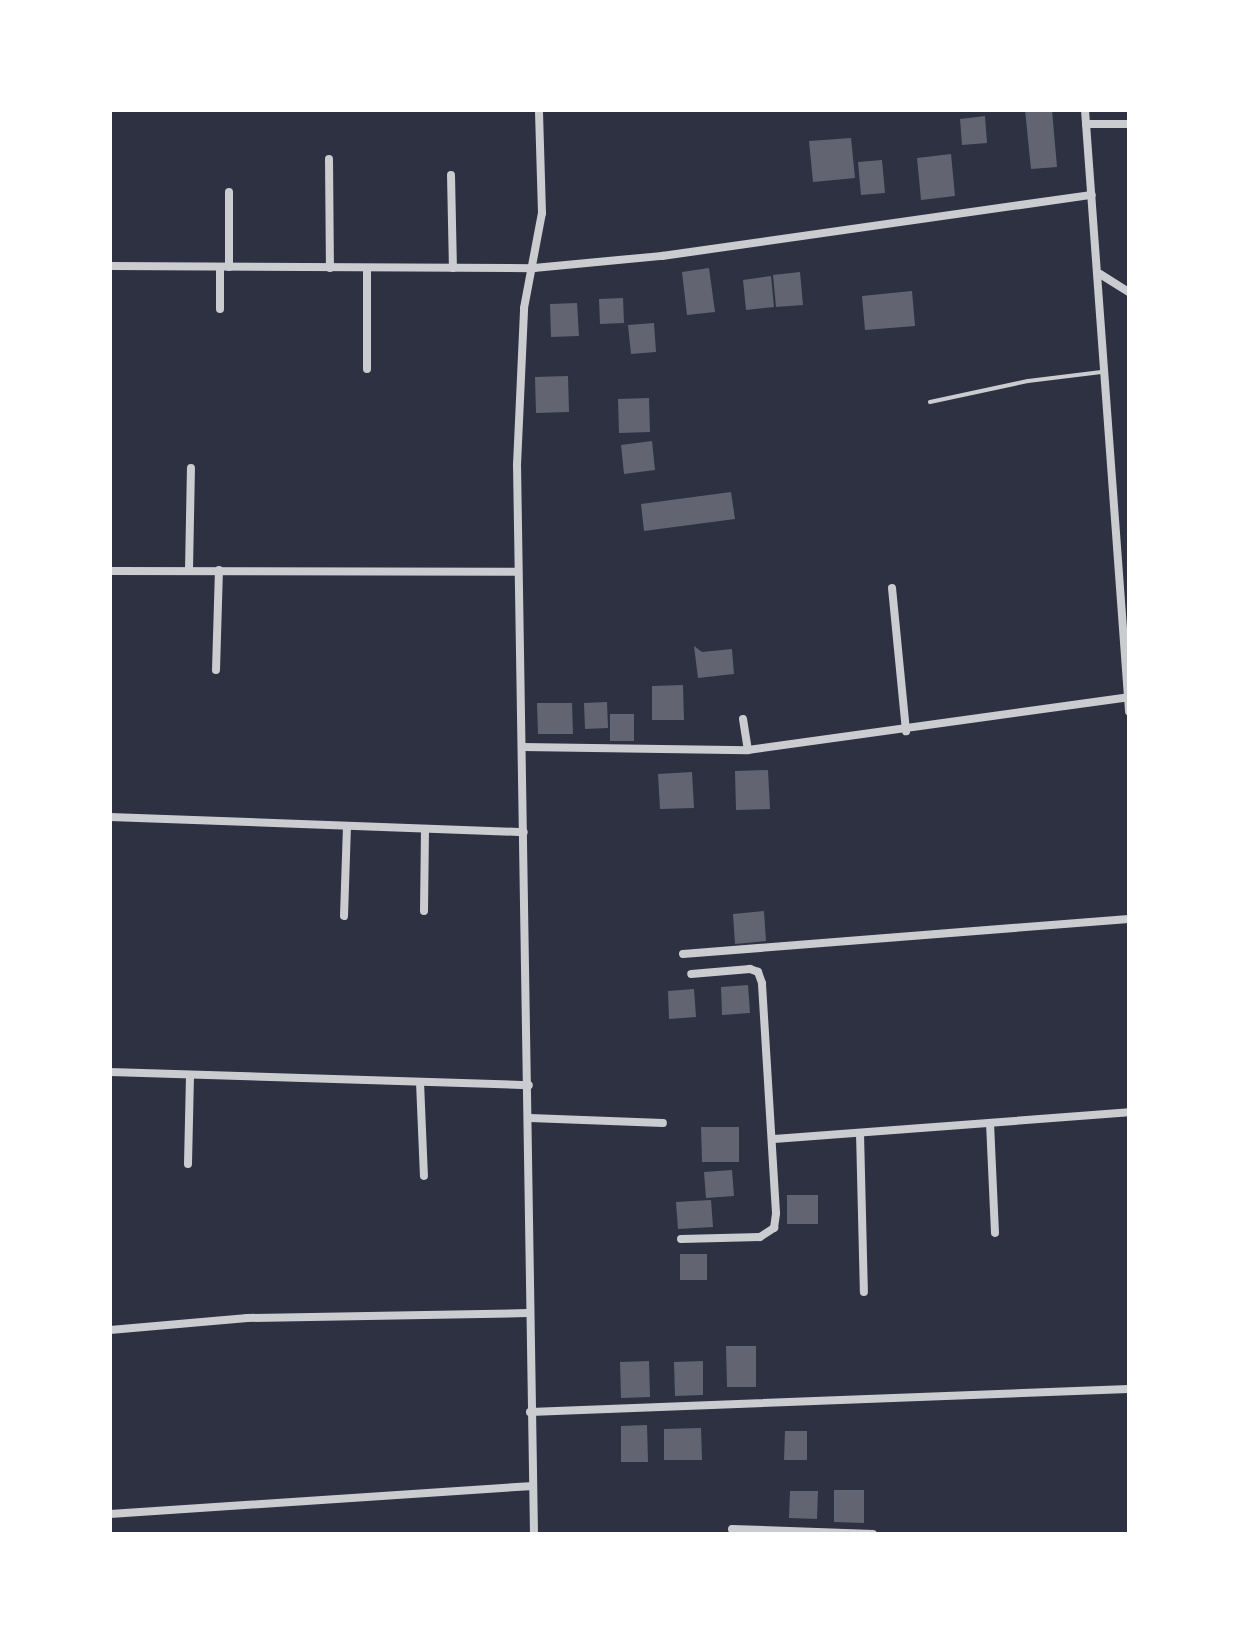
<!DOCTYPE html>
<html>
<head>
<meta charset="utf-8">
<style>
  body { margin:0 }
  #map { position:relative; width:1239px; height:1644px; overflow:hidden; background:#2d3142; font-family:Helvetica,sans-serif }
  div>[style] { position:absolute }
  .building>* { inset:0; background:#626471 }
  .service>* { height:4px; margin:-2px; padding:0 2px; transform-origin:2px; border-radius:2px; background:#caccd0 }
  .minor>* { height:8px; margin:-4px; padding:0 4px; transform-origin:4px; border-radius:4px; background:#caccd0 }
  span { translate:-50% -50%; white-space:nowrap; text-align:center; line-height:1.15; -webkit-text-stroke:10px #fff; paint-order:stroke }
  .frame { position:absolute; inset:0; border:112px solid #fff; pointer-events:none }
</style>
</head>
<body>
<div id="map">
  <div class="building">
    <i style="clip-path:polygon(1025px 110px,1052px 110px,1057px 167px,1031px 169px)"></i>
    <i style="clip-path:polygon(985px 116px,987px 143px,962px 145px,960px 119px)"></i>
    <i style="clip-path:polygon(851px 138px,855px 178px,813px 182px,809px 141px)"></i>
    <i style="clip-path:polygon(951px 154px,955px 196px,921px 200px,917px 158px)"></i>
    <i style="clip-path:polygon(882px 160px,885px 193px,861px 195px,858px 162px)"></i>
    <i style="clip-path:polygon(709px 268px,715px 312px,687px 315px,682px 272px)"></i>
    <i style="clip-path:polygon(800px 272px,803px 305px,776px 307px,773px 275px)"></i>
    <i style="clip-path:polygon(771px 276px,774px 307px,746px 310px,743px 280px)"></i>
    <i style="clip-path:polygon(912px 291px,915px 326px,865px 330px,862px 296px)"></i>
    <i style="clip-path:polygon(623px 298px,624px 323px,600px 324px,599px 299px)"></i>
    <i style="clip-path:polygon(577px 303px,579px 336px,551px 337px,550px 304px)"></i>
    <i style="clip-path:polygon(654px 323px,656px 352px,631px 354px,628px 325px)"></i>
    <i style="clip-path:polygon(568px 376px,569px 412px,536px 413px,535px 377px)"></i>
    <i style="clip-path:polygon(649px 398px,650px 432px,619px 433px,618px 399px)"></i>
    <i style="clip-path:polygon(652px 441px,655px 470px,624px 474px,621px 445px)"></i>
    <i style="clip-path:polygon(731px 492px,735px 519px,644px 531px,641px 504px)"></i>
    <i style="clip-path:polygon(694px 646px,702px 652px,732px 649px,734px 674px,698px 678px)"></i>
    <i style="clip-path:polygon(683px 685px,684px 720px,652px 720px,652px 686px)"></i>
    <i style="clip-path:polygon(607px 702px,608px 728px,585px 729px,584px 703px)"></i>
    <i style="clip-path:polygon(537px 703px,572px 703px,573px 734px,538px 734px)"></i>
    <i style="clip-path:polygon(610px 714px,634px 714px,634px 741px,610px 741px)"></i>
    <i style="clip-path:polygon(768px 770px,770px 809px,736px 810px,735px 771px)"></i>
    <i style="clip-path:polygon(692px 772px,694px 808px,660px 809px,658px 774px)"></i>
    <i style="clip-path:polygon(764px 911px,766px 941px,735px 944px,733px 914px)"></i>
    <i style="clip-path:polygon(748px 985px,750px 1013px,722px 1015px,721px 987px)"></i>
    <i style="clip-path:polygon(694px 989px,696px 1017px,669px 1019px,668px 991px)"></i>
    <i style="clip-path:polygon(701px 1127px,739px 1127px,739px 1162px,702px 1162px)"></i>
    <i style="clip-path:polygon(732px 1170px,734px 1196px,706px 1198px,704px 1172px)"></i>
    <i style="clip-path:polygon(787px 1195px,818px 1195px,818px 1224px,787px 1224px)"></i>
    <i style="clip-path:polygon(711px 1200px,713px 1227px,678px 1229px,676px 1202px)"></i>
    <i style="clip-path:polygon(680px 1254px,707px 1254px,707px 1280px,680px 1280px)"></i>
    <i style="clip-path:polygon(726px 1346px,756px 1346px,756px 1387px,727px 1387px)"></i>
    <i style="clip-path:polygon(649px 1361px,650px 1397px,621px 1398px,620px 1362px)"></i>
    <i style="clip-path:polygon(703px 1361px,703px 1395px,675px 1396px,674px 1362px)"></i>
    <i style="clip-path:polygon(647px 1425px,648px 1462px,621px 1462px,621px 1426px)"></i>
    <i style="clip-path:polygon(701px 1428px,702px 1460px,664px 1460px,664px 1429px)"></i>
    <i style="clip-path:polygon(785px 1431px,807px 1431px,807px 1460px,784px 1460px)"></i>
    <i style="clip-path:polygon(834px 1490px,864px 1490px,864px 1523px,834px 1522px)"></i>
    <i style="clip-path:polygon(790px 1491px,818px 1491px,817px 1519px,789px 1518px)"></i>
  </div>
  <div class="service">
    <i style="left:930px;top:402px;width:100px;rotate:-12.1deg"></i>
    <i style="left:1028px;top:381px;width:74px;rotate:-7deg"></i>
  </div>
  <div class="minor">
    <i style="left:1085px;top:110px;width:603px;rotate:85.81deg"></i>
    <i style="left:1086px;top:124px;width:43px"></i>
    <i style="left:329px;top:159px;width:109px;rotate:89.5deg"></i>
    <i style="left:451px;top:175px;width:93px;rotate:88.8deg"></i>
    <i style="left:110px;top:266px;width:424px;rotate:0.3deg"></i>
    <i style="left:534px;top:268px;width:129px;rotate:-5.4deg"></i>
    <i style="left:662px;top:256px;width:434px;rotate:-8.1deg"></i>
    <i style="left:220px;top:267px;width:42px;rotate:90deg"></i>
    <i style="left:229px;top:267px;width:75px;rotate:-90deg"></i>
    <i style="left:1100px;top:274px;width:34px;rotate:32deg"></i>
    <i style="left:367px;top:369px;width:101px;rotate:-90deg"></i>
    <i style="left:189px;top:570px;width:102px;rotate:-88.9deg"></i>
    <i style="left:110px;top:571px;width:408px;rotate:0.1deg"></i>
    <i style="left:892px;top:588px;width:144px;rotate:84.4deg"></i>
    <i style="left:216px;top:670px;width:100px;rotate:-88.3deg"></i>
    <i style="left:743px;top:719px;width:31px;rotate:81deg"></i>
    <i style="left:523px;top:747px;width:225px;rotate:0.8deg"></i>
    <i style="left:748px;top:750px;width:384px;rotate:-7.9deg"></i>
    <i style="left:110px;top:817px;width:414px;rotate:2.1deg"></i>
    <i style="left:424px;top:911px;width:82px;rotate:-89.3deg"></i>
    <i style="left:344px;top:916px;width:90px;rotate:-88.1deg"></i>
    <i style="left:683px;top:954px;width:447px;rotate:-4.5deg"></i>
    <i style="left:110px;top:1072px;width:419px;rotate:1.8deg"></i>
    <i style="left:420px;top:1082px;width:94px;rotate:87.6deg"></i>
    <i style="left:530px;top:1118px;width:133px;rotate:2.2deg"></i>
    <i style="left:990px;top:1123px;width:110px;rotate:87.4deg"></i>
    <i style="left:860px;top:1133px;width:159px;rotate:88.6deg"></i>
    <i style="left:774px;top:1139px;width:356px;rotate:-4.3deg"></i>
    <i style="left:188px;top:1164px;width:89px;rotate:-88.7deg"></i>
    <i style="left:681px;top:1239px;width:79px;rotate:-1.5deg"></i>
    <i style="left:760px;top:1237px;width:17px;rotate:-33deg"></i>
    <i style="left:774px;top:1228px;width:15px;rotate:-82deg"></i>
    <i style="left:776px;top:1213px;width:230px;rotate:-93.5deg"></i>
    <i style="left:762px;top:983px;width:12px;rotate:-110deg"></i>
    <i style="left:758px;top:972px;width:9px;rotate:-159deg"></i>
    <i style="left:750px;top:969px;width:59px;rotate:175.2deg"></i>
    <i style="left:110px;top:1330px;width:138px;rotate:-5deg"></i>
    <i style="left:247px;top:1318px;width:281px;rotate:-1deg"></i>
    <i style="left:530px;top:1412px;width:599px;rotate:-2.2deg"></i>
    <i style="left:110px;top:1514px;width:424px;rotate:-3.8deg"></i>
    <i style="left:732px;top:1529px;width:141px;rotate:2deg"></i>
    <i style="left:534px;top:1534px;width:1069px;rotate:-90.91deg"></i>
    <i style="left:517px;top:465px;width:157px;rotate:-87.4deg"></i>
    <i style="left:524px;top:308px;width:97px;rotate:-79.3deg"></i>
    <i style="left:542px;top:213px;width:103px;rotate:-91.7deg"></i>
  </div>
  <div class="frame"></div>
</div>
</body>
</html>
